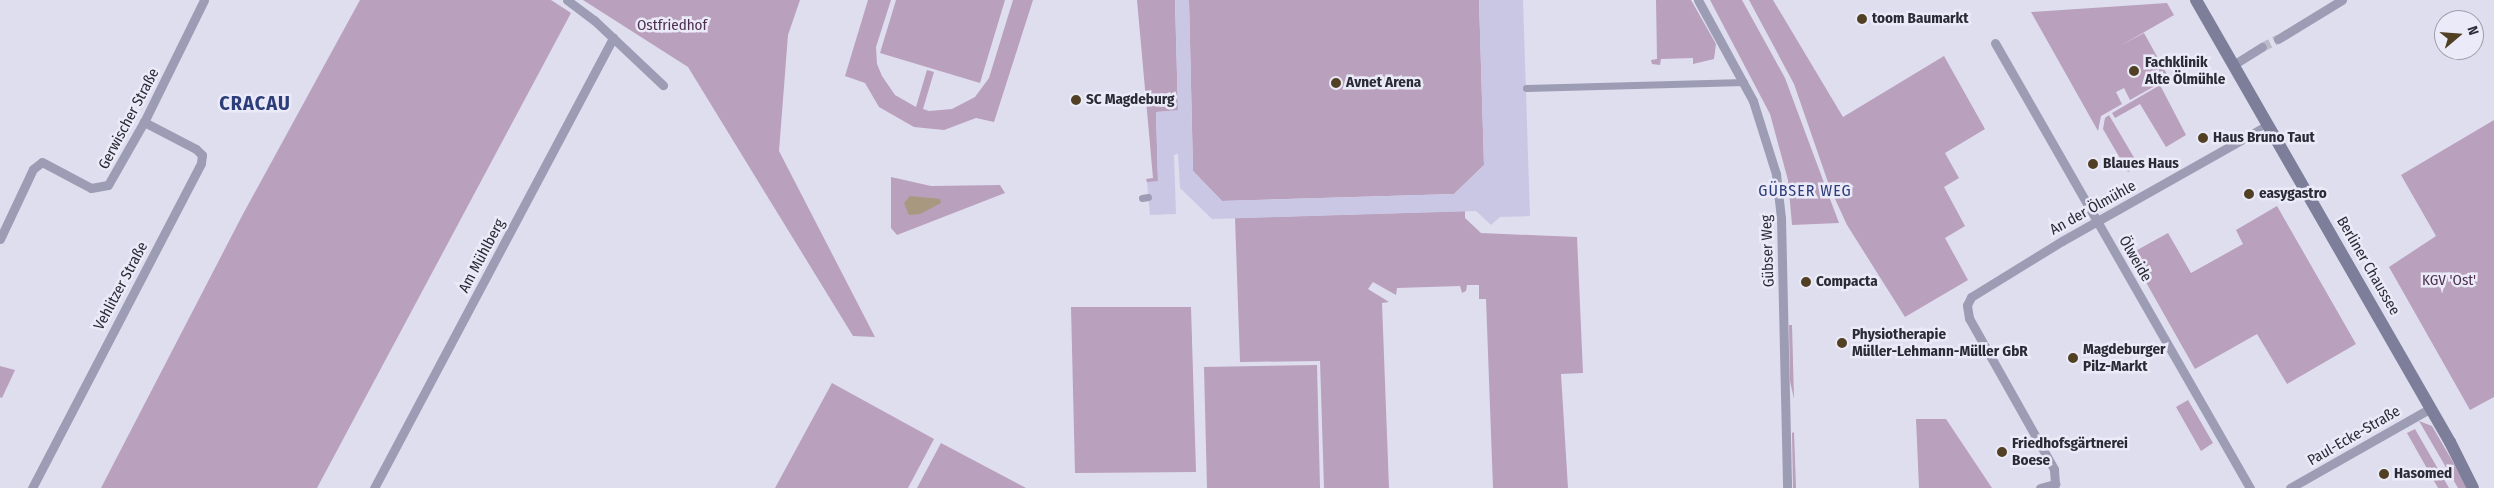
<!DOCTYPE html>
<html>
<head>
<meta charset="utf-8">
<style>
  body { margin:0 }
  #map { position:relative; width:2494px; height:488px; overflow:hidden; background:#dfdeef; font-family:"Fira Sans Condensed",sans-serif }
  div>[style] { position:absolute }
  .green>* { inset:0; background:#b9a0bd }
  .plaza>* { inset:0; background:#cac7e5 }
  .water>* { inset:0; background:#a99880 }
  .minor-tunnel>* { height:9px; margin-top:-4.5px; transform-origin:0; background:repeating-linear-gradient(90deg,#bbbaca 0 9px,transparent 0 13.5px) }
  .pedestrian>* { height:7px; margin:-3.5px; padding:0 3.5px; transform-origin:3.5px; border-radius:3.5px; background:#9c9cb5 }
  .minor>* { height:9px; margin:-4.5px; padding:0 4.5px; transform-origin:4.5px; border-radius:4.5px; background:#9c9cb5 }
  .secondary>* { height:12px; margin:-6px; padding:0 6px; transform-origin:6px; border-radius:6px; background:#7d7f9a }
  .dots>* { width:14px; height:14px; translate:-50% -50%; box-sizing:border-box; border:2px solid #ebeaf8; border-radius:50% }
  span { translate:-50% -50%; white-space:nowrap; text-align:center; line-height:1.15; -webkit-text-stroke:5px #ebeaf8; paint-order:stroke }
  .poi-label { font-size:15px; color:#2a2b35; font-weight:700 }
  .left { translate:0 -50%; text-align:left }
  .park-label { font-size:15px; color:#4e3050 }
  .street-label { font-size:15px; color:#2a2b35 }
  .neighbourhood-label { font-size:16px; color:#2c3d7a; letter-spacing:1px }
  .district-label { font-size:20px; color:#2c3d7a; font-weight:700; letter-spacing:1px }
  .north { position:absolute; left:2434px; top:10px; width:50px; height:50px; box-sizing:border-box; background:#ebeaf8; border:1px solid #9e9eaa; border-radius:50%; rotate:72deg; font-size:14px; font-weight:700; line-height:20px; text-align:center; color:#2a2b35 }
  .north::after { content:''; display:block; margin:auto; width:18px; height:22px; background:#514024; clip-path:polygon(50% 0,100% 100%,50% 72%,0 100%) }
</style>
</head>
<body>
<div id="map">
  <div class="green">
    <i style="clip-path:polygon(360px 0,551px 0,571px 13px,317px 488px,101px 488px,243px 214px)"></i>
    <i style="clip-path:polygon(583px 0,800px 0,788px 35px,779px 151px,875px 337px,853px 336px,688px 67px)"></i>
    <i style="clip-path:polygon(868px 0,891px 0,876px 47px,877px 64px,882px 76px,895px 95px,916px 107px,927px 70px,934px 72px,923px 109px,929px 111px,952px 109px,975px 97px,989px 78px,1013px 0,1033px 0,994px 122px,976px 118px,944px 130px,914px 127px,879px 107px,865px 83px,845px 76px)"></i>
    <i style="clip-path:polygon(896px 0,1005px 0,980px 83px,880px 53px)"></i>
    <i style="clip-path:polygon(1137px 0,1175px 0,1178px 111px,1156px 112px,1158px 182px,1147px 182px,1146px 179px,1153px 178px)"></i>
    <i style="clip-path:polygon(1479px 0,1484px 165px,1454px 194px,1222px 201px,1193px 171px,1189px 0)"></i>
    <i style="clip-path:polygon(1656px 0,1691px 0,1716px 44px,1714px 59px,1693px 64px,1693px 58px,1661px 59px,1660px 65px,1652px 64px,1651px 60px,1657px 59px)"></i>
    <i style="clip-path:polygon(1710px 0,1742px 0,1785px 78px,1839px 223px,1792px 225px,1788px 180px,1770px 114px)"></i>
    <i style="clip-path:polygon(1749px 0,1773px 0,1843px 117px,1944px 56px,1985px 129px,1945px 153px,1959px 178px,1944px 187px,1965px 226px,1945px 238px,1968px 280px,1905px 317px,1847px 225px,1830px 188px,1794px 84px)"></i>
    <i style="clip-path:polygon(2167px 3px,2174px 15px,2120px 46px,2144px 33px,2169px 78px,2130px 100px,2124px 88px,2116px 92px,2122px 104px,2101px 116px,2098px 131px,2031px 12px)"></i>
    <i style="clip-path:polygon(2160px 85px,2186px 135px,2166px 147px,2140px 104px,2115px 118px,2112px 113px)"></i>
    <i style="clip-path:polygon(2109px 115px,2136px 161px,2135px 167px,2128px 172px,2103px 129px,2105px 118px)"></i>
    <i style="clip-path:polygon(2494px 120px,2494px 397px,2470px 410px,2389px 267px,2436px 236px,2401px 175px)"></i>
    <i style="clip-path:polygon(891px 177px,931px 186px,1000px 185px,1005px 193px,897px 235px,891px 228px)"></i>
    <i style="clip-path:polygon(2277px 206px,2356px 344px,2287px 384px,2257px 334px,2195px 369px,2130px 254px,2168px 233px,2191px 273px,2243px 244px,2236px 230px)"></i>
    <i style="clip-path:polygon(1465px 211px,1465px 218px,1481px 233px,1577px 237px,1583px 373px,1561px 374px,1568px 488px,1493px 488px,1486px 299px,1479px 299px,1479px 285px,1467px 285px,1466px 291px,1462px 293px,1460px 286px,1397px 288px,1396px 295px,1373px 282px,1368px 289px,1389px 302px,1382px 303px,1389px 488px,1324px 488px,1320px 361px,1240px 362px,1235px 218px)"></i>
    <i style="clip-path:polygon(1071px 307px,1191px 307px,1196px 472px,1075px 473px)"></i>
    <i style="clip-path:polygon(1789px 325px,1792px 325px,1794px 399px,1790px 381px)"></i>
    <i style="clip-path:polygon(1317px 365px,1320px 488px,1207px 488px,1204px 367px)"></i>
    <i style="clip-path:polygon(0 366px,15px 370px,2px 398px,0 397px)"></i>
    <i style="clip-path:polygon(832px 383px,934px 439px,908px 488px,775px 488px)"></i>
    <i style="clip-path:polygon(2188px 400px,2213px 443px,2201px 451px,2176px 407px)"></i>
    <i style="clip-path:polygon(1916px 419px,1946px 419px,1992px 488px,1919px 488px)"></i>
    <i style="clip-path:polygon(2419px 421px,2432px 426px,2468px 488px,2458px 488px)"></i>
    <i style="clip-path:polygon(2415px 429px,2449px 488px,2438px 488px,2407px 433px)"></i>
    <i style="clip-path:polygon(1794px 432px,1796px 488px,1793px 488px,1792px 433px)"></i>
    <i style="clip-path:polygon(941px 443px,1026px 488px,917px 488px)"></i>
  </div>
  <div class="plaza">
    <i style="clip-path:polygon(1175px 0,1189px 0,1193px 171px,1222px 201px,1454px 194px,1484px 165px,1479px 0,1523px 0,1530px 216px,1500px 217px,1491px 225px,1476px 211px,1212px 219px,1180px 188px,1178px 154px,1174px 155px,1176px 214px,1150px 215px,1147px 182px,1158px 181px,1156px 112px,1178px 110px)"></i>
  </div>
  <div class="water">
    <i style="clip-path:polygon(910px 196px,940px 199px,941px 203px,920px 214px,909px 215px,904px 203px)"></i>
  </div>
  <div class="minor-tunnel">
    <i style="left:2262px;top:47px;width:18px;rotate:-27deg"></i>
  </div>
  <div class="pedestrian">
    <i style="left:1526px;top:88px;width:218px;rotate:-1.6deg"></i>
    <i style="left:1142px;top:198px;width:6px;rotate:-9deg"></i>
  </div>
  <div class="minor">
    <i style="left:567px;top:0;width:34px;rotate:37deg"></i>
    <i style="left:594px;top:20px;width:95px;rotate:43.3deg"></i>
    <i style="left:1698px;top:0;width:115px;rotate:61.4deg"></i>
    <i style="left:1753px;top:101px;width:77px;rotate:72.5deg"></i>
    <i style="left:1776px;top:174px;width:44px;rotate:83.5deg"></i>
    <i style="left:1781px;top:218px;width:270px;rotate:88.7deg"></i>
    <i style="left:2278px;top:39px;width:75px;rotate:-31.4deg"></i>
    <i style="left:1995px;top:43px;width:513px;rotate:60.19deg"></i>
    <i style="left:2233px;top:65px;width:34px;rotate:-32deg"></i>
    <i style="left:0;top:239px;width:77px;rotate:-64.8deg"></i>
    <i style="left:33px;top:169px;width:11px;rotate:-38deg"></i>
    <i style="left:42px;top:162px;width:55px;rotate:28deg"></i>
    <i style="left:91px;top:188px;width:17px;rotate:-10deg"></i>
    <i style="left:108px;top:185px;width:73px;rotate:-60.3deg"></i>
    <i style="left:144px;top:122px;width:136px;rotate:-63.8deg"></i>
    <i style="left:2055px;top:484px;width:15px;rotate:-94deg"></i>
    <i style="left:2054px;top:469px;width:173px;rotate:-119.4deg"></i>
    <i style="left:1969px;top:318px;width:13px;rotate:-99deg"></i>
    <i style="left:1967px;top:305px;width:9px;rotate:-63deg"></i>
    <i style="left:1971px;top:297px;width:107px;rotate:-31.6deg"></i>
    <i style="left:2062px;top:241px;width:236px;rotate:-29.4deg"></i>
    <i style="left:32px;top:488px;width:366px;rotate:-62.5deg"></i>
    <i style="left:201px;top:163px;width:8px;rotate:-83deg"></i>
    <i style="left:202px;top:155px;width:8px;rotate:-135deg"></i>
    <i style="left:196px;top:149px;width:59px;rotate:-152.6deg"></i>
    <i style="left:374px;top:488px;width:510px;rotate:-62.03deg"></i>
    <i style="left:2040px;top:488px;width:16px;rotate:-15deg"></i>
    <i style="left:2290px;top:488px;width:162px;rotate:-29.6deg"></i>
  </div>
  <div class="secondary">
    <i style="left:2196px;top:0;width:510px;rotate:60.12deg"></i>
    <i style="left:2450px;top:442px;width:51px;rotate:63.4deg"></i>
  </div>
  <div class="dots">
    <i style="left:1862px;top:19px;background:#514024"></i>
    <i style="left:2134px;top:71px;background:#514024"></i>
    <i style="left:1336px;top:83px;background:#514024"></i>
    <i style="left:1076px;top:100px;background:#514024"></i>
    <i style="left:2203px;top:138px;background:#514024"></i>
    <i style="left:2093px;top:164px;background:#514024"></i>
    <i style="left:2249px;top:194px;background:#514024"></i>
    <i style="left:1806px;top:282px;background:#514024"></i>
    <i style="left:1842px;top:343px;background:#514024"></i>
    <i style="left:2073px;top:358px;background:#514024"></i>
    <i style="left:2002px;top:452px;background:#514024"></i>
    <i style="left:2384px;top:474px;background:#514024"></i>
  </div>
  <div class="poi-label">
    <span class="left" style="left:1872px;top:19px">toom Baumarkt</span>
    <span class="left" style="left:2145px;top:71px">Fachklinik<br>Alte Ölmühle</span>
    <span class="left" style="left:1346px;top:83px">Avnet Arena</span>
    <span class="left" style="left:1086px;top:100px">SC Magdeburg</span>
    <span class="left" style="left:2213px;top:138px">Haus Bruno Taut</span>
    <span class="left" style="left:2103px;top:164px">Blaues Haus</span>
    <span class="left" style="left:2259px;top:194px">easygastro</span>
    <span class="left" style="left:1816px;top:282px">Compacta</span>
    <span class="left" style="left:1852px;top:343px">Physiotherapie<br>Müller-Lehmann-Müller GbR</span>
    <span class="left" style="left:2083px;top:358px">Magdeburger<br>Pilz-Markt</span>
    <span class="left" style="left:2012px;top:452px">Friedhofsgärtnerei<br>Boese</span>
    <span class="left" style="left:2394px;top:474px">Hasomed</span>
  </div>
  <div class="park-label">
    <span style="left:672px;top:26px">Ostfriedhof</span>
    <span style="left:2449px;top:281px">KGV 'Ost'</span>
  </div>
  <div class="street-label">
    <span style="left:129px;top:119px;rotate:-62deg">Gerwischer Straße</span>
    <span style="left:2093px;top:208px;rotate:-29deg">An der Ölmühle</span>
    <span style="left:1768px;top:251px;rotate:-92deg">Gübser Weg</span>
    <span style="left:482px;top:256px;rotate:-62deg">Am Mühlberg</span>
    <span style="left:2135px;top:259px;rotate:60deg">Ölweide</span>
    <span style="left:2368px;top:266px;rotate:60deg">Berliner Chaussee</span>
    <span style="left:121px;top:286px;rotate:-62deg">Vehlitzer Straße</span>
    <span style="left:2354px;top:436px;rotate:-30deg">Paul-Ecke-Straße</span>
  </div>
  <div class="neighbourhood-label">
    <span style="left:1805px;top:191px">GÜBSER WEG</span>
  </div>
  <div class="district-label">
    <span style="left:255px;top:103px">CRACAU</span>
  </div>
  <div class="north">N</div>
</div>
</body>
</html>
